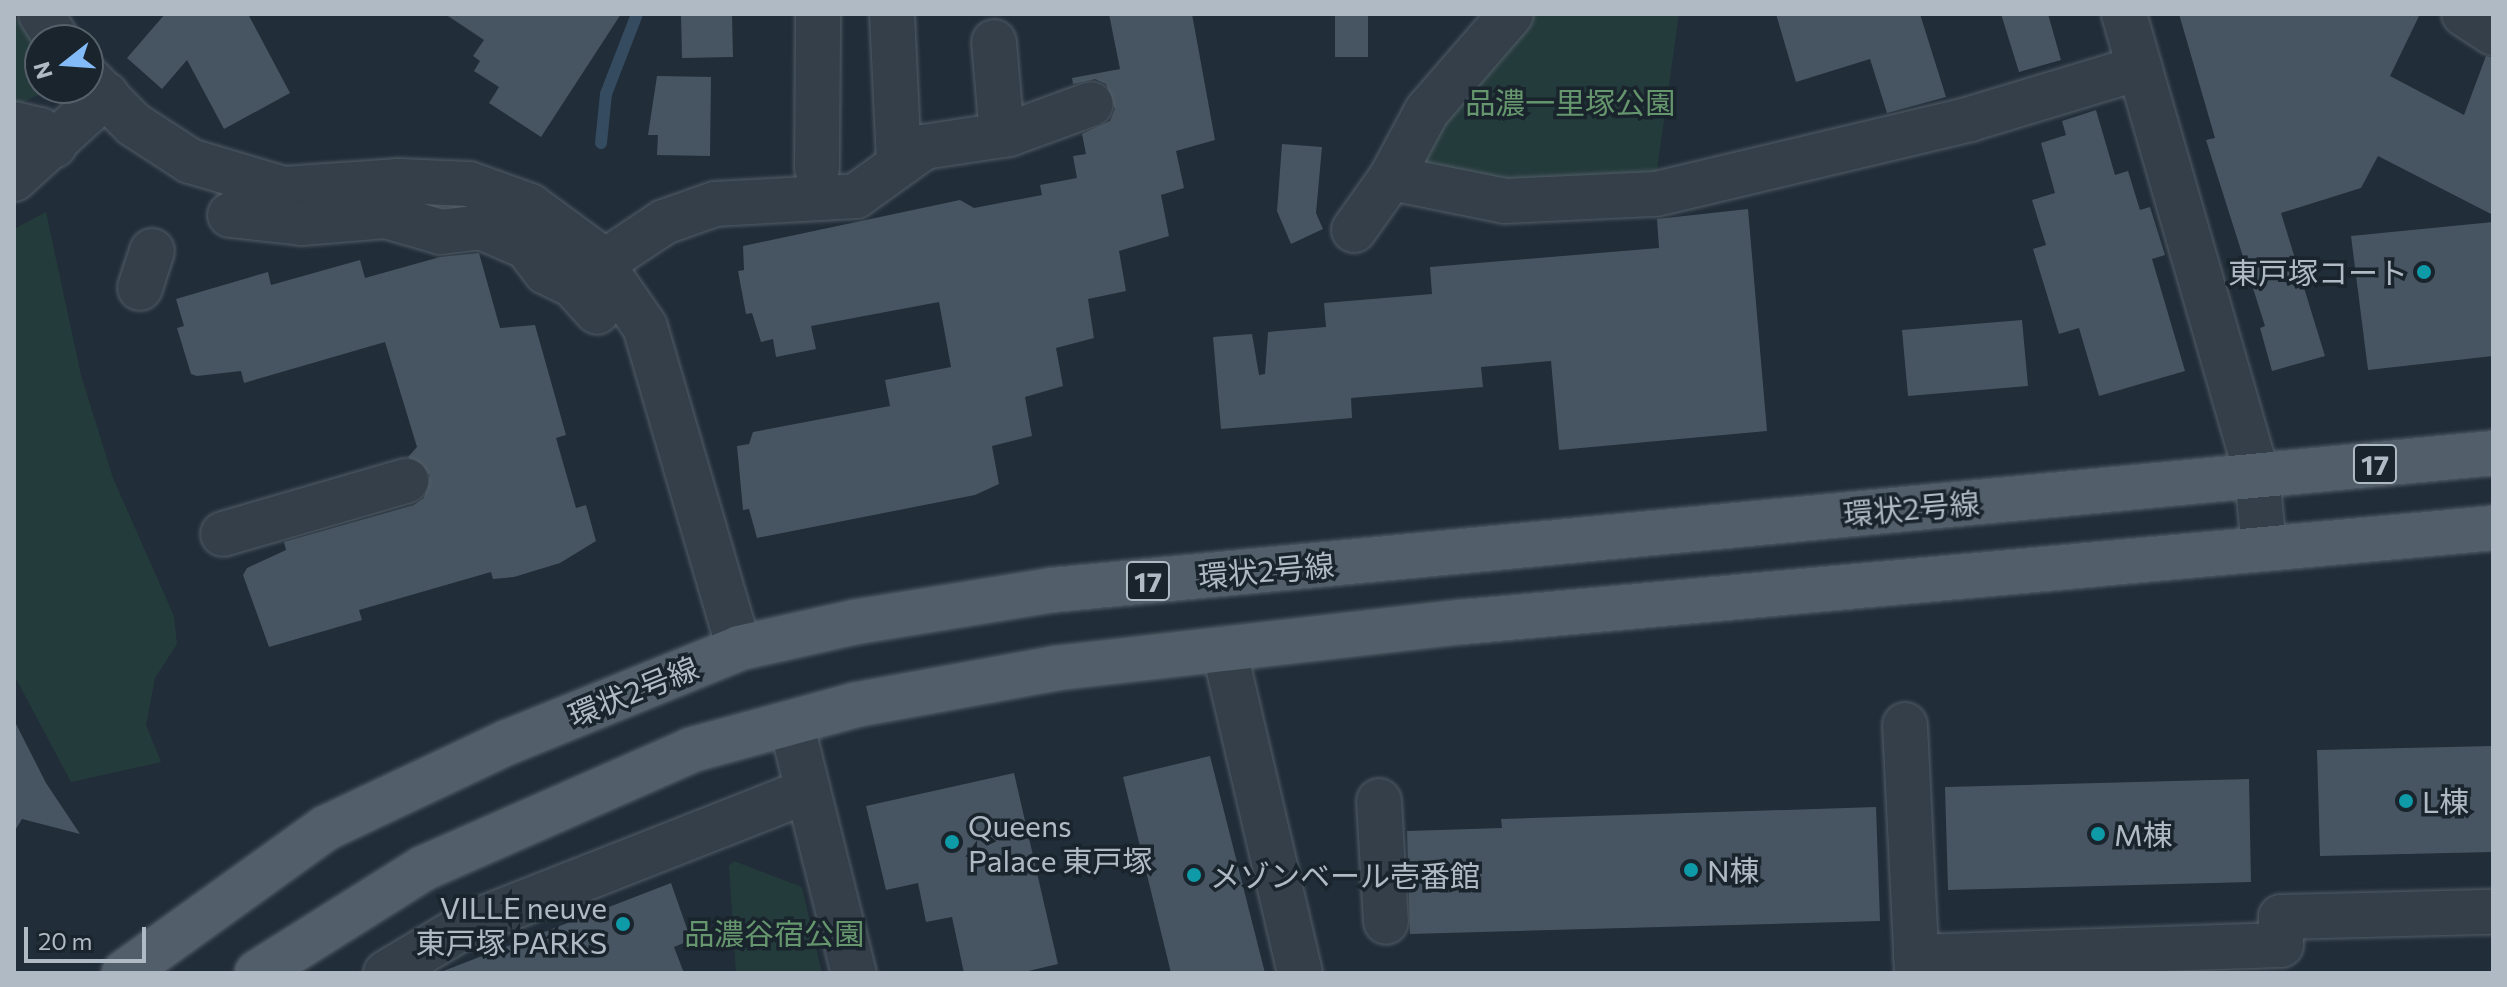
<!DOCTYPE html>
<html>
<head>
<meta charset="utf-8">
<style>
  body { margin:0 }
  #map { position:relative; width:2507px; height:987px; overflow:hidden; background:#212d38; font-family:Commissioner,"Noto Sans JP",sans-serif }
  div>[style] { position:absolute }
  .green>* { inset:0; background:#243b3b }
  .stream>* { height:12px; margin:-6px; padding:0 6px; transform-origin:6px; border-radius:6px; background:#354b60 }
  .building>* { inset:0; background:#475562 }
  .roads { filter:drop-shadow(0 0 2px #525d67) drop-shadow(0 0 2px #525d67) }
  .minor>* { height:44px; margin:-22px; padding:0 22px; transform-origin:22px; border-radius:22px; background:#343f49 }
  .major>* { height:44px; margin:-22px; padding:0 22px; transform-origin:22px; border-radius:22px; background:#525e69 }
  .dots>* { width:22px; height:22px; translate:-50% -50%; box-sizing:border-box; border:4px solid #1a242d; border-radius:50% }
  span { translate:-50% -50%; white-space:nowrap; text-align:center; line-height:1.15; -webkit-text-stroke:7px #1a242d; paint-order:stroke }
  .shield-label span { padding:2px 6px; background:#1a242d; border:2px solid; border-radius:6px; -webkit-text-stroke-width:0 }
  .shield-label { font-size:28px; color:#afbac5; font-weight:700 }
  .park-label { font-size:30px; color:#66966d }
  .poi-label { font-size:30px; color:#afbac5 }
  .right { translate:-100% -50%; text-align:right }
  .left { translate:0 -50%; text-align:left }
  .street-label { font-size:30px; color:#afbac5 }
  .frame { position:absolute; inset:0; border:16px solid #afbac5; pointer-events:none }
  .north { position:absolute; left:24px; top:24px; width:80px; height:80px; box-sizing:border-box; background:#1a242d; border:2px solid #56606a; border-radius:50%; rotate:253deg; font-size:22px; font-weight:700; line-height:32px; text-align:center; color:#afbac5 }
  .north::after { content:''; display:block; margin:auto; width:28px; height:36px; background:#82bbf7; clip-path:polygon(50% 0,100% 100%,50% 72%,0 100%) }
  .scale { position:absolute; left:24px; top:927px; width:122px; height:36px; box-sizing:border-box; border:4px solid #afbac5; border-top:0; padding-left:10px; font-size:24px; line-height:28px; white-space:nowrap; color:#afbac5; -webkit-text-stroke:6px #1a242d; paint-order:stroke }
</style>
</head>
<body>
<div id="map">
  <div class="green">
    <i style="clip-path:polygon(1527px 14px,1679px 14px,1655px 184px,1426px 176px,1418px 147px)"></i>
    <i style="clip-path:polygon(14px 15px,40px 53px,40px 88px,52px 88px,14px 107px)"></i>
    <i style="clip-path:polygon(46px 212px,81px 375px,113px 478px,174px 616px,177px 644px,155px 678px,146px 725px,161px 762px,71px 782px,14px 675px,14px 229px)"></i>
    <i style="clip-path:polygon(734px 861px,802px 887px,822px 973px,736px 973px,729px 866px)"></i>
  </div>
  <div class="stream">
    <i style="left:601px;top:143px;width:49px;rotate:-84.2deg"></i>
    <i style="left:606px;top:94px;width:86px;rotate:-68.8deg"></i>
  </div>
  <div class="building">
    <i style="clip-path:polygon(165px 14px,248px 14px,290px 93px,224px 129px,187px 60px,162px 89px,127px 58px)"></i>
    <i style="clip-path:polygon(445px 14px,621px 14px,541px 137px,489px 103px,499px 87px,474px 71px,480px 61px,473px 56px,484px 40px)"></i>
    <i style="clip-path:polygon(681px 14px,732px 14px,733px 57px,682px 58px)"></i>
    <i style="clip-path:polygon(1109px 14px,1192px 14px,1215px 140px,1176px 151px,1184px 188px,1161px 195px,1169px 236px,1119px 251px,1126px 291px,1088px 299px,1094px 338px,1056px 348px,1063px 386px,1025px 397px,1032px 436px,992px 446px,999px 484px,975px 495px,757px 538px,749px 509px,743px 510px,737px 446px,749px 444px,753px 432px,890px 406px,885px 380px,951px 367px,939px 302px,811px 326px,816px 349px,776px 357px,773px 339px,761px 342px,752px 313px,746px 314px,738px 271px,744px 270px,743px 246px,960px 200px,974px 208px,1042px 195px,1040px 185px,1077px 178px,1073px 156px,1086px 154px,1082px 134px,1110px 121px,1115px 109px,1106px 84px,1095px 79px,1073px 84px,1072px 78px,1120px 69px)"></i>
    <i style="clip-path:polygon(1335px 14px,1368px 14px,1368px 57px,1335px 57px)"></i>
    <i style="clip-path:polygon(1776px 14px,1920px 14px,1946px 97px,1887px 113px,1870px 59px,1796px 82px)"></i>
    <i style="clip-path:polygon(2001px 14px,2048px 14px,2061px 60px,2019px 72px)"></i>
    <i style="clip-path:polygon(2179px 14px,2420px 14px,2390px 76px,2464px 115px,2486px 56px,2493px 58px,2493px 215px,2378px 156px,2361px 188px,2281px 213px,2325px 356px,2272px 371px,2260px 328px,2265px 326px,2206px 140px,2215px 138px)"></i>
    <i style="clip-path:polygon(657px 76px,711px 77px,710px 156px,657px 155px,658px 135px,648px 135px)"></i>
    <i style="clip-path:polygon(2096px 110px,2115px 175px,2128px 171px,2140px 210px,2150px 207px,2165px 255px,2152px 259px,2185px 371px,2099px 396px,2079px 328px,2059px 334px,2033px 249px,2046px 245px,2032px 200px,2055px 193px,2041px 143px,2066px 135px,2062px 121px)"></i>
    <i style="clip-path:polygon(1282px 144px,1322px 147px,1316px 213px,1323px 229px,1291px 244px,1277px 211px)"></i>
    <i style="clip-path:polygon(1748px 209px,1767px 431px,1559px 450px,1551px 361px,1481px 367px,1483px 387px,1351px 398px,1352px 418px,1221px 429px,1213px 337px,1252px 334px,1259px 375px,1265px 374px,1268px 332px,1326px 327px,1324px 303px,1432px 294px,1430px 267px,1659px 248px,1657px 219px)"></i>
    <i style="clip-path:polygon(2493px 222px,2493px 356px,2368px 370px,2351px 236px)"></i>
    <i style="clip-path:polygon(479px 253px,500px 328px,535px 325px,566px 435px,556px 438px,576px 508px,586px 505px,596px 541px,560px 563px,514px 577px,493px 579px,491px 572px,359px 610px,362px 620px,269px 647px,243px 575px,247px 568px,286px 550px,284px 542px,414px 505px,424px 498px,430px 475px,408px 457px,417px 447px,385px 342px,244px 383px,241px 371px,197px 376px,191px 374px,177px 328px,184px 326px,176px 299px,268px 272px,271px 285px,360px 260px,365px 278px,440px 257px)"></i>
    <i style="clip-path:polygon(2022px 320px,2028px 386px,1908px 396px,1902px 330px)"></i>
    <i style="clip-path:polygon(14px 720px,46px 783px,80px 834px,22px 819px,14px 832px)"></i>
    <i style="clip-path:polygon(2493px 746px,2493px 852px,2320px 856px,2317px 750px)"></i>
    <i style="clip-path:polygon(1210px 756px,1265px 973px,1171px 973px,1123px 777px)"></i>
    <i style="clip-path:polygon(1014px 773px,1058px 964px,1020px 973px,964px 973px,952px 917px,926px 922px,918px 883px,886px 890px,866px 806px)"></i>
    <i style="clip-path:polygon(2249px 779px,2251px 882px,1948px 890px,1945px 787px)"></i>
    <i style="clip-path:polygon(1876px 807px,1880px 921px,1410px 934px,1407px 831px,1502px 828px,1501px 819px)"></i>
    <i style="clip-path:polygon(671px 883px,691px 940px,674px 947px,684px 973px,438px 973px)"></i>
  </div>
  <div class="roads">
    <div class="minor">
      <i style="left:41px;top:14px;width:31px;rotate:58deg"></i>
      <i style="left:892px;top:14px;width:150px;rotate:87.3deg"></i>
      <i style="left:2124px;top:14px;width:480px;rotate:73.9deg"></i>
      <i style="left:2257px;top:475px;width:73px;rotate:84.5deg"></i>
      <i style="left:2464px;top:14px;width:35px;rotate:33deg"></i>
      <i style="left:994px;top:42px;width:93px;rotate:85.1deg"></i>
      <i style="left:88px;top:78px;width:64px;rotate:45.6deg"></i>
      <i style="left:133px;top:124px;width:68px;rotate:33deg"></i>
      <i style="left:190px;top:161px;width:98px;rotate:16.6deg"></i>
      <i style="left:284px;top:189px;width:115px;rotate:-4deg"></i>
      <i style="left:399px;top:181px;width:70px;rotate:2.5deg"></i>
      <i style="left:469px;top:184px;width:65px;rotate:19.8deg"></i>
      <i style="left:530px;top:206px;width:79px;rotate:36.3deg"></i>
      <i style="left:594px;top:253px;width:90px;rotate:55.4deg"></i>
      <i style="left:645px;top:327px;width:334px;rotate:73.7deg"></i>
      <i style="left:14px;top:124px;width:27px;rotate:13deg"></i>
      <i style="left:40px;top:130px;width:21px;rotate:47deg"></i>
      <i style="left:817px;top:168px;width:154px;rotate:-89.6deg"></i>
      <i style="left:1391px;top:178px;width:116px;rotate:11.4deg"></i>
      <i style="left:1505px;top:201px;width:151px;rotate:-2.7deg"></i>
      <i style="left:1656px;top:194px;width:323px;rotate:-13.4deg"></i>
      <i style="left:1970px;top:119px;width:177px;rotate:-16.8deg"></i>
      <i style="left:14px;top:179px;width:125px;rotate:-42.4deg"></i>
      <i style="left:230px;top:215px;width:72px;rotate:6.3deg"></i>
      <i style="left:302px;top:223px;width:84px;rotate:-4.8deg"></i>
      <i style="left:386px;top:216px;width:57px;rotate:16.2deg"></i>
      <i style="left:441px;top:232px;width:40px;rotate:-7.1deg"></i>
      <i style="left:481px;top:227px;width:50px;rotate:23.5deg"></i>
      <i style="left:527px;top:247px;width:31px;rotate:53deg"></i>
      <i style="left:546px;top:272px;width:30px;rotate:26deg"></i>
      <i style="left:573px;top:285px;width:36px;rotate:48deg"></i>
      <i style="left:1354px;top:230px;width:64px;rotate:-54.6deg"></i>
      <i style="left:1391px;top:178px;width:76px;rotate:-61.8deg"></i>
      <i style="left:1427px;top:111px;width:128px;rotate:-49.1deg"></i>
      <i style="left:601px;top:264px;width:76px;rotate:-33.7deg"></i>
      <i style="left:664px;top:222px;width:54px;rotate:-19.4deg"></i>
      <i style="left:715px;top:204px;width:141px;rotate:-3.2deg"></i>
      <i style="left:856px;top:196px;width:84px;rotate:-35.8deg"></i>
      <i style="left:924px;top:147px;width:86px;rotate:-8.7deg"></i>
      <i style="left:1009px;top:134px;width:87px;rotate:-20.1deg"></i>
      <i style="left:140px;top:288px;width:39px;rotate:-72deg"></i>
      <i style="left:223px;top:534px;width:191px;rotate:-16.2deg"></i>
      <i style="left:1224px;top:649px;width:333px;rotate:76.8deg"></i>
      <i style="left:791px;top:723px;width:258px;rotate:75.9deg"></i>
      <i style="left:1905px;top:725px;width:248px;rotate:87.2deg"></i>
      <i style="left:1379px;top:801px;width:121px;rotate:86.7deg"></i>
      <i style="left:1916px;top:957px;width:365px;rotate:-1.9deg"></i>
      <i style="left:2281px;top:945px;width:28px;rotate:-90deg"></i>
      <i style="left:2281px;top:917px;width:212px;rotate:-1.4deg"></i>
      <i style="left:386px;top:973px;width:94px;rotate:-30.7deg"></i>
      <i style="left:467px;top:925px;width:349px;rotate:-21.5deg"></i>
    </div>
    <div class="major">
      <i style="left:124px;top:973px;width:249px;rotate:-35.7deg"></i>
      <i style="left:326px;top:828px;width:201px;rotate:-25.3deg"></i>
      <i style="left:508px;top:742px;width:249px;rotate:-22.1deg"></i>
      <i style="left:739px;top:648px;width:119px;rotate:-12.6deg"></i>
      <i style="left:855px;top:622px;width:201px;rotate:-9.2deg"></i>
      <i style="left:1053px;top:590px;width:1447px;rotate:-5.43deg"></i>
      <i style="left:257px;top:973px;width:197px;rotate:-32.2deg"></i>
      <i style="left:424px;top:868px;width:292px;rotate:-23.8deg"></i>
      <i style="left:691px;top:750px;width:170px;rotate:-15.3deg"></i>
      <i style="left:855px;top:705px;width:205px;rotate:-10.4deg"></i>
      <i style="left:1057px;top:668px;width:409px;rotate:-6.5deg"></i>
      <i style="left:1463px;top:622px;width:1034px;rotate:-5.21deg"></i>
    </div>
  </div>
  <div class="dots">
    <i style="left:2424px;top:272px;background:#0f9aa8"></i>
    <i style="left:2406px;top:801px;background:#0f9aa8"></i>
    <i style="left:2098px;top:834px;background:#0f9aa8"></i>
    <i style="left:952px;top:842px;background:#0f9aa8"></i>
    <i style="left:1691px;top:870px;background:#0f9aa8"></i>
    <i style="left:1194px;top:875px;background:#0f9aa8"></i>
    <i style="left:623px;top:924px;background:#0f9aa8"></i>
  </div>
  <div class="shield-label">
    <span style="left:2375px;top:464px">17</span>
    <span style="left:1148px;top:581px">17</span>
  </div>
  <div class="park-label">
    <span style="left:1570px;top:102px">品濃一里塚公園</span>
    <span style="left:774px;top:933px">品濃谷宿公園</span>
  </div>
  <div class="poi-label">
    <span class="right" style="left:2408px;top:272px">東戸塚コート</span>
    <span class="left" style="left:2422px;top:801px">L棟</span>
    <span class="left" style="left:968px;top:842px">Queens<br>Palace 東戸塚</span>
    <span class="left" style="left:2114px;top:834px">M棟</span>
    <span class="left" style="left:1707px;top:870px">N棟</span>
    <span class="left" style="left:1210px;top:875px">メゾンベール壱番館</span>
    <span class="right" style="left:607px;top:924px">VILLE neuve<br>東戸塚 PARKS</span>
  </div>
  <div class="street-label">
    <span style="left:1911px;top:508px;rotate:-5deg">環状2号線</span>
    <span style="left:1266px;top:570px;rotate:-5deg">環状2号線</span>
    <span style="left:633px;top:691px;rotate:-22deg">環状2号線</span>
  </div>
  <div class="frame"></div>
  <div class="north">N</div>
  <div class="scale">20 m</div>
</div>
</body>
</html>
